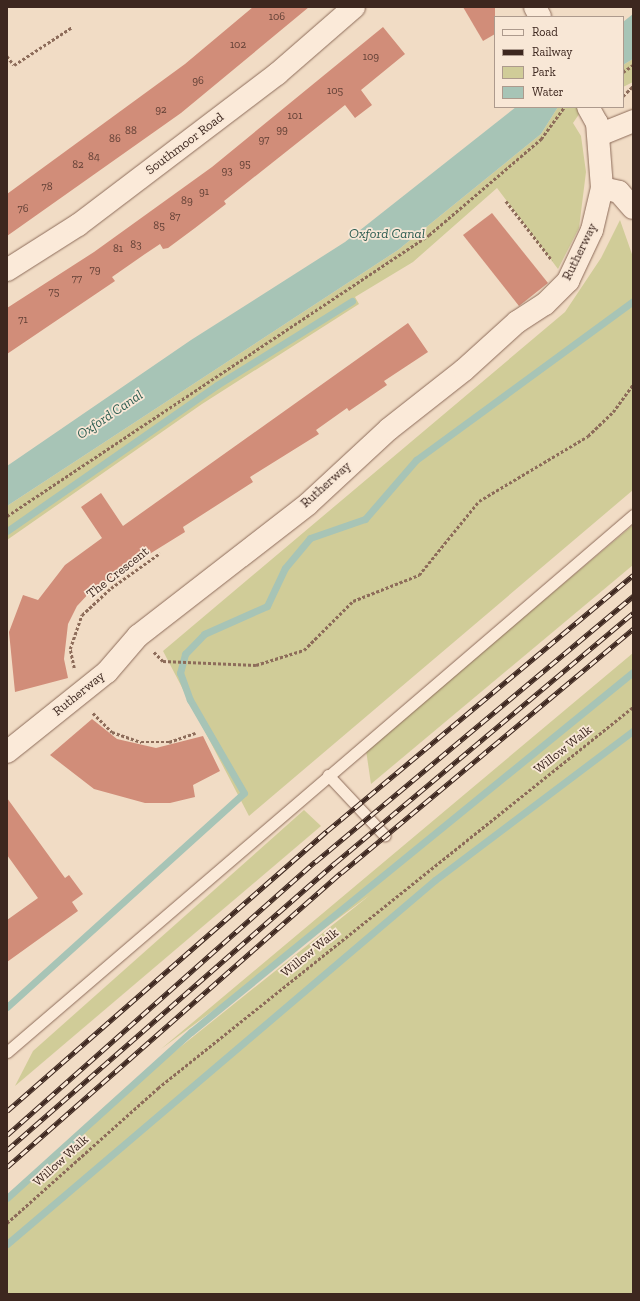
<!DOCTYPE html>
<html>
<head>
<meta charset="utf-8">
<style>
  body { margin:0 }
  #map { position:relative; width:640px; height:1301px; overflow:hidden; background:#f1dcc5; font-family:"Zilla Slab",serif }
  div>[style] { position:absolute }
  .green>* { inset:0; background:#d0cc98 }
  .water>* { inset:0; background:#a7c4b6 }
  .stream>* { height:7px; margin:-3.5px; padding:0 3.5px; transform-origin:3.5px; border-radius:3.5px; background:#a7c4b6 }
  .building>* { inset:0; background:#d18d79 }
  .path>* { height:2.5px; margin-top:-1.25px; transform-origin:0; background:repeating-linear-gradient(90deg,#8d6c5a 0 3px,transparent 0 5px) }
  .roads { filter:drop-shadow(0 0 1px #8d6c5a) drop-shadow(0 0 1px #8d6c5a) }
  .service>* { height:11px; margin:-5.5px; padding:0 5.5px; transform-origin:5.5px; border-radius:5.5px; background:#fbead9 }
  .minor>* { height:22px; margin:-11px; padding:0 11px; transform-origin:11px; border-radius:11px; background:#fbead9 }
  .rail>* { height:4.5px; margin-top:-2.25px; transform-origin:0; background:repeating-linear-gradient(90deg,#f8e7d6 0 9px,#3d271f 0 18px); box-sizing:border-box; border-block:1px solid #3d271f }
  span { translate:-50% -50%; white-space:nowrap; text-align:center; line-height:1.15; -webkit-text-stroke:3.5px #f8e7d6; paint-order:stroke }
  .number-label { font-size:11px; color:#624036 }
  .number-label span { -webkit-text-stroke-width:0 }
  .street-label { font-size:13px; color:#3d271f }
  .water-label { font-size:14px; color:#2d5d51; font-style:italic }
  .frame { position:absolute; inset:0; border:8px solid #3d271f; pointer-events:none }
  .legend { position:absolute; left:494px; top:16px; width:130px; height:92px; box-sizing:border-box; background:#f8e7d6; border:1px solid #ad9a8d; margin:0; padding:5px 7px; list-style:none; font-size:12px; color:#3d271f }
  .legend li { display:flex; align-items:center; gap:8px; height:20px }
  .legend b { width:20px; border:1px solid #ad9a8d }
</style>
</head>
<body>
<div id="map">
  <div class="green">
    <i style="clip-path:polygon(633px 59px,633px 82px,623px 87px,623px 65px)"></i>
    <i style="clip-path:polygon(558px 107px,584px 107px,573px 123px,581px 136px,586px 172px,579px 228px,558px 269px,497px 188px,413px 262px,355px 297px,359px 304px,202px 404px,7px 540px,7px 506px,398px 250px,541px 134px)"></i>
    <i style="clip-path:polygon(620px 220px,633px 257px,633px 490px,249px 816px,163px 651px,565px 312px,601px 258px)"></i>
    <i style="clip-path:polygon(633px 525px,633px 565px,371px 784px,366px 750px)"></i>
    <i style="clip-path:polygon(633px 653px,633px 1294px,7px 1294px,7px 1198px,154px 1068px,370px 895px,161px 1049px)"></i>
    <i style="clip-path:polygon(304px 810px,321px 826px,15px 1086px,33px 1051px)"></i>
  </div>
  <div class="water">
    <i style="clip-path:polygon(633px 14px,633px 59px,623px 65px,623px 22px)"></i>
    <i style="clip-path:polygon(516px 107px,558px 107px,541px 134px,398px 250px,7px 506px,7px 466px,191px 340px,345px 242px)"></i>
  </div>
  <div class="stream">
    <i style="left:7px;top:531px;width:256px;rotate:-34.8deg"></i>
    <i style="left:217px;top:385px;width:159px;rotate:-31.9deg"></i>
    <i style="left:7px;top:1007px;width:319px;rotate:-42.1deg"></i>
    <i style="left:244px;top:793px;width:108px;rotate:-120.1deg"></i>
    <i style="left:190px;top:700px;width:29px;rotate:-110deg"></i>
    <i style="left:180px;top:673px;width:20px;rotate:-75deg"></i>
    <i style="left:185px;top:654px;width:28px;rotate:-46deg"></i>
    <i style="left:204px;top:634px;width:69px;rotate:-24deg"></i>
    <i style="left:267px;top:606px;width:42px;rotate:-64.7deg"></i>
    <i style="left:285px;top:568px;width:39px;rotate:-50deg"></i>
    <i style="left:310px;top:538px;width:58px;rotate:-19.1deg"></i>
    <i style="left:365px;top:519px;width:78px;rotate:-49.2deg"></i>
    <i style="left:416px;top:460px;width:269px;rotate:-36.2deg"></i>
    <i style="left:7px;top:1198px;width:248px;rotate:-42.1deg"></i>
    <i style="left:191px;top:1032px;width:570px;rotate:-39.16deg"></i>
    <i style="left:7px;top:1244px;width:562px;rotate:-40.38deg"></i>
    <i style="left:435px;top:880px;width:248px;rotate:-37deg"></i>
  </div>
  <div class="building">
    <i style="clip-path:polygon(253px 7px,309px 7px,181px 113px,7px 236px,7px 194px,185px 64px)"></i>
    <i style="clip-path:polygon(463px 7px,495px 7px,495px 34px,483px 41px)"></i>
    <i style="clip-path:polygon(383px 27px,405px 54px,361px 90px,372px 105px,355px 118px,345px 105px,224px 201px,226px 204px,195px 228px,168px 248px,163px 249px,160px 244px,145px 254px,112px 277px,115px 281px,7px 354px,7px 308px,94px 252px,212px 167px)"></i>
    <i style="clip-path:polygon(492px 213px,548px 283px,519px 306px,463px 235px)"></i>
    <i style="clip-path:polygon(408px 323px,428px 352px,384px 381px,387px 385px,349px 411px,347px 408px,316px 430px,319px 434px,250px 477px,253px 482px,183px 527px,185px 532px,93px 589px,77px 606px,68px 624px,64px 659px,68px 678px,15px 692px,9px 632px,23px 595px,38px 600px,65px 565px,102px 538px,81px 507px,101px 493px,123px 526px)"></i>
    <i style="clip-path:polygon(92px 719px,117px 739px,156px 748px,203px 736px,220px 771px,193px 785px,195px 797px,170px 803px,145px 803px,94px 789px,50px 755px)"></i>
    <i style="clip-path:polygon(7px 798px,65px 878px,69px 875px,83px 894px,72px 902px,78px 911px,7px 962px,7px 920px,38px 898px,7px 855px)"></i>
  </div>
  <div class="path">
    <i style="left:7px;top:56px;width:11px;rotate:52deg"></i>
    <i style="left:14px;top:65px;width:69px;rotate:-33.2deg"></i>
    <i style="left:623px;top:72px;width:12px;rotate:-35deg"></i>
    <i style="left:623px;top:96px;width:14px;rotate:-45deg"></i>
    <i style="left:506px;top:201px;width:75px;rotate:52.1deg"></i>
    <i style="left:7px;top:516px;width:507px;rotate:-33.66deg"></i>
    <i style="left:429px;top:235px;width:148px;rotate:-40.6deg"></i>
    <i style="left:541px;top:139px;width:39px;rotate:-54deg"></i>
    <i style="left:154px;top:652px;width:13px;rotate:45deg"></i>
    <i style="left:163px;top:661px;width:93px;rotate:2.5deg"></i>
    <i style="left:256px;top:665px;width:50px;rotate:-17.4deg"></i>
    <i style="left:304px;top:650px;width:69px;rotate:-45deg"></i>
    <i style="left:353px;top:601px;width:71px;rotate:-21.5deg"></i>
    <i style="left:419px;top:575px;width:95px;rotate:-51deg"></i>
    <i style="left:479px;top:501px;width:127px;rotate:-30.8deg"></i>
    <i style="left:588px;top:436px;width:35px;rotate:-44deg"></i>
    <i style="left:613px;top:412px;width:34px;rotate:-54deg"></i>
    <i style="left:74px;top:668px;width:19px;rotate:-102deg"></i>
    <i style="left:70px;top:649px;width:36px;rotate:-71deg"></i>
    <i style="left:82px;top:615px;width:40px;rotate:-43deg"></i>
    <i style="left:111px;top:588px;width:60px;rotate:-35.5deg"></i>
    <i style="left:93px;top:713px;width:27px;rotate:45deg"></i>
    <i style="left:112px;top:732px;width:31px;rotate:19deg"></i>
    <i style="left:141px;top:742px;width:28px"></i>
    <i style="left:169px;top:742px;width:28px;rotate:-19deg"></i>
    <i style="left:7px;top:1223px;width:203px;rotate:-41.8deg"></i>
    <i style="left:158px;top:1088px;width:609px;rotate:-38.73deg"></i>
  </div>
  <div class="roads">
    <div class="service">
      <i style="left:328px;top:775px;width:83px;rotate:46.9deg"></i>
      <i style="left:7px;top:1052px;width:825px;rotate:-40.62deg"></i>
    </div>
    <div class="minor">
      <i style="left:535px;top:7px;width:11px;rotate:63deg"></i>
      <i style="left:588px;top:107px;width:18px;rotate:61deg"></i>
      <i style="left:597px;top:123px;width:65px;rotate:85.6deg"></i>
      <i style="left:602px;top:188px;width:17px;rotate:13deg"></i>
      <i style="left:619px;top:192px;width:21px;rotate:49deg"></i>
      <i style="left:599px;top:135px;width:37px;rotate:-22deg"></i>
      <i style="left:7px;top:270px;width:84px;rotate:-32.4deg"></i>
      <i style="left:78px;top:225px;width:250px;rotate:-37.2deg"></i>
      <i style="left:277px;top:74px;width:102px;rotate:-41deg"></i>
      <i style="left:7px;top:752px;width:128px;rotate:-38.7deg"></i>
      <i style="left:107px;top:672px;width:48px;rotate:-49.3deg"></i>
      <i style="left:138px;top:636px;width:215px;rotate:-37.8deg"></i>
      <i style="left:308px;top:504px;width:110px;rotate:-42.8deg"></i>
      <i style="left:389px;top:429px;width:95px;rotate:-38.2deg"></i>
      <i style="left:464px;top:370px;width:72px;rotate:-42.2deg"></i>
      <i style="left:517px;top:322px;width:33px;rotate:-33deg"></i>
      <i style="left:545px;top:304px;width:33px;rotate:-45deg"></i>
      <i style="left:568px;top:281px;width:56px;rotate:-64.8deg"></i>
      <i style="left:592px;top:230px;width:43px;rotate:-76.6deg"></i>
    </div>
  </div>
  <div class="rail">
    <i style="left:7px;top:1111px;width:425px;rotate:-41.2deg"></i>
    <i style="left:327px;top:831px;width:399px;rotate:-39.9deg"></i>
    <i style="left:7px;top:1135px;width:412px;rotate:-41.6deg"></i>
    <i style="left:315px;top:862px;width:415px;rotate:-39.9deg"></i>
    <i style="left:7px;top:1150px;width:436px;rotate:-41.2deg"></i>
    <i style="left:335px;top:863px;width:389px;rotate:-40deg"></i>
    <i style="left:7px;top:1167px;width:445px;rotate:-41.4deg"></i>
    <i style="left:341px;top:873px;width:381px;rotate:-39.9deg"></i>
  </div>
  <div class="number-label">
    <span style="left:277px;top:17px">106</span>
    <span style="left:238px;top:45px">102</span>
    <span style="left:371px;top:57px">109</span>
    <span style="left:198px;top:81px">96</span>
    <span style="left:335px;top:91px">105</span>
    <span style="left:161px;top:110px">92</span>
    <span style="left:295px;top:116px">101</span>
    <span style="left:282px;top:130px">99</span>
    <span style="left:131px;top:131px">88</span>
    <span style="left:115px;top:139px">86</span>
    <span style="left:264px;top:140px">97</span>
    <span style="left:94px;top:157px">84</span>
    <span style="left:245px;top:164px">95</span>
    <span style="left:78px;top:165px">82</span>
    <span style="left:227px;top:171px">93</span>
    <span style="left:47px;top:187px">78</span>
    <span style="left:204px;top:192px">91</span>
    <span style="left:187px;top:201px">89</span>
    <span style="left:23px;top:209px">76</span>
    <span style="left:175px;top:217px">87</span>
    <span style="left:159px;top:226px">85</span>
    <span style="left:136px;top:245px">83</span>
    <span style="left:118px;top:249px">81</span>
    <span style="left:95px;top:270px">79</span>
    <span style="left:77px;top:279px">77</span>
    <span style="left:54px;top:292px">75</span>
    <span style="left:23px;top:320px">71</span>
  </div>
  <div class="street-label">
    <span style="left:185px;top:144px;rotate:-37deg">Southmoor Road</span>
    <span style="left:580px;top:252px;rotate:-64deg">Rutherway</span>
    <span style="left:326px;top:485px;rotate:-42deg">Rutherway</span>
    <span style="left:118px;top:573px;rotate:-38deg">The Crescent</span>
    <span style="left:79px;top:694px;rotate:-39deg">Rutherway</span>
    <span style="left:563px;top:750px;rotate:-38deg">Willow Walk</span>
    <span style="left:310px;top:953px;rotate:-39deg">Willow Walk</span>
    <span style="left:61px;top:1161px;rotate:-42deg">Willow Walk</span>
  </div>
  <div class="water-label">
    <span style="left:387px;top:234px">Oxford Canal</span>
    <span style="left:110px;top:415px;rotate:-34deg">Oxford Canal</span>
  </div>
  <div class="frame"></div>
  <ul class="legend">
  <li><b style="height:5px;background:#fbead9"></b>Road</li>
  <li><b style="height:5px;background:#3d271f"></b>Railway</li>
  <li><b style="height:11px;background:#d0cc98"></b>Park</li>
  <li><b style="height:11px;background:#a7c4b6"></b>Water</li>
  </ul>
</div>
</body>
</html>
